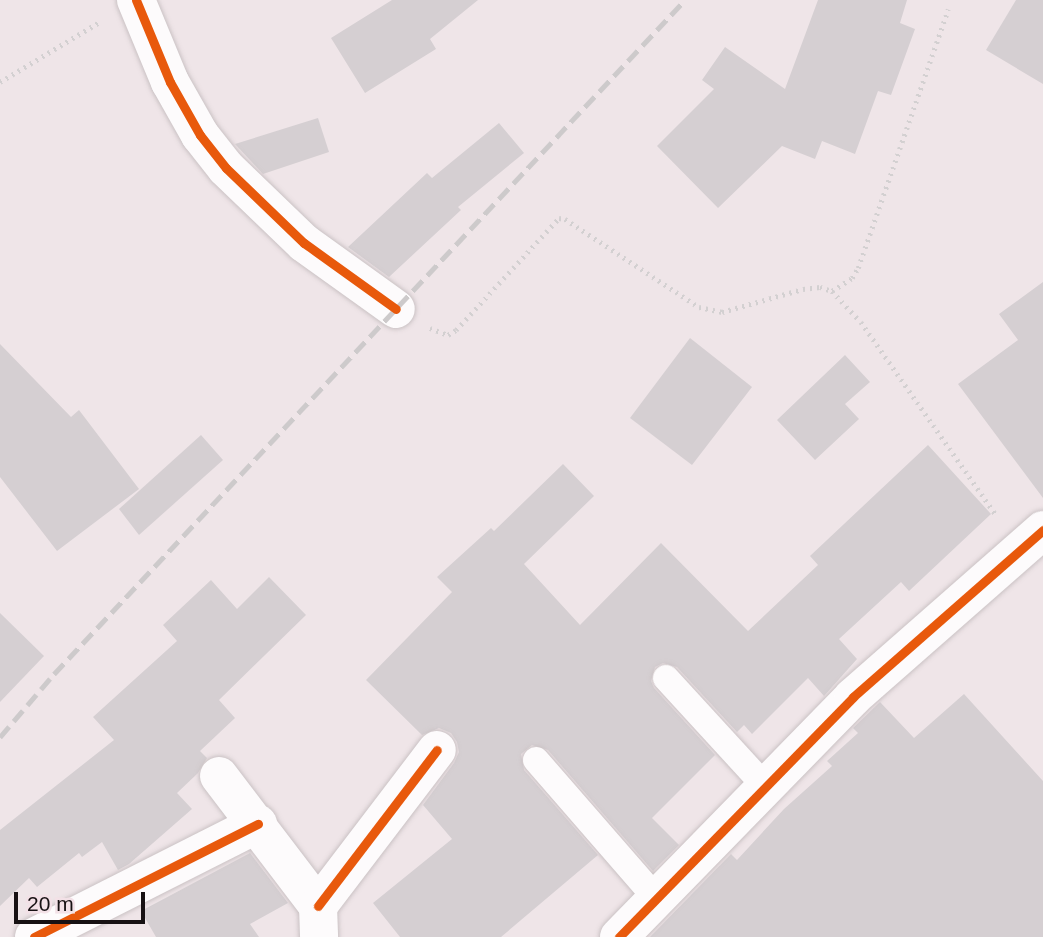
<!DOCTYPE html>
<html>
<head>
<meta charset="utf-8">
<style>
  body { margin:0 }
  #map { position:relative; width:1043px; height:937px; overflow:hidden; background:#efe5e8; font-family:Helvetica,sans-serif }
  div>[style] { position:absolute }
  .building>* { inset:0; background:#d5cfd2 }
  .path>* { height:4.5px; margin-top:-2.25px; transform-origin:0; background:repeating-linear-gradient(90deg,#d3d0d1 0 2px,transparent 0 7px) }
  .roads { filter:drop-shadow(0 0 2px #cac2c4) drop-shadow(0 0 2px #cac2c4) }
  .lane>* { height:26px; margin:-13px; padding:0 13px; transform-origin:13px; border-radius:13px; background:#fdfbfc }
  .street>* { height:38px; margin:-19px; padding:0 19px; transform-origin:19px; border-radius:19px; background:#fdfbfc }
  .secondary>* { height:38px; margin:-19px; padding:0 19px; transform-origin:19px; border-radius:19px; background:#fdfbfc }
  .rail>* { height:5px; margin-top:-2.5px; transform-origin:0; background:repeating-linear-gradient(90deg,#cdcacb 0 14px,transparent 0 21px) }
  .cycleway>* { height:9px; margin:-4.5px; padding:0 4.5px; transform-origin:4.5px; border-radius:4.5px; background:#e8590c }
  span { translate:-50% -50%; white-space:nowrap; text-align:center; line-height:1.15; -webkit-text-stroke:5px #f3e1e7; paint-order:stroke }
  .scale { position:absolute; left:14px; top:892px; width:131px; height:32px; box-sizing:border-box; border:4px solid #171113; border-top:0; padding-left:9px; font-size:21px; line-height:24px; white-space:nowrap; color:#171113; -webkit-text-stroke:5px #f3e1e7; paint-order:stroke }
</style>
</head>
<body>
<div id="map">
  <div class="building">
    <i style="clip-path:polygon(392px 0,478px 0,430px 39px,436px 49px,365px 93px,331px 38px)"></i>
    <i style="clip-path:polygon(818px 0,907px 0,900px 23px,915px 29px,891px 95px,878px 91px,855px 154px,822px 141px,815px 159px,782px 146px,718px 208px,657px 146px,714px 89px,702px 80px,725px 47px,785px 89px)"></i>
    <i style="clip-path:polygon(1016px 0,1043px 0,1043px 84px,986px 50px)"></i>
    <i style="clip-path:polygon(318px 118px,329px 152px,263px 174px,235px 144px)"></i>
    <i style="clip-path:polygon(499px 123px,524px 153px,458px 207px,461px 210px,389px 277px,348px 247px,427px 173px,432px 178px)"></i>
    <i style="clip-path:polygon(1043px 282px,1043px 498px,958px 384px,1018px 340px,999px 314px)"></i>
    <i style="clip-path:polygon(690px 338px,752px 387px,692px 465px,630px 418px)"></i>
    <i style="clip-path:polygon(0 344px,71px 417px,79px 410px,139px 489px,57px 551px,0 477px)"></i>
    <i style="clip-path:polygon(845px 355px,870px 382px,845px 404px,859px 419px,815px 460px,777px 420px)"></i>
    <i style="clip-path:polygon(201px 435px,223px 460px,139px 535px,119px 509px)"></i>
    <i style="clip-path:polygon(928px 445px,991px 514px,909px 591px,901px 582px,839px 639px,857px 659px,824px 696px,808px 678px,752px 734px,744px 725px,737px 732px,677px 667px,663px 663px,655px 667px,651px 681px,654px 688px,715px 755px,652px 818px,679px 845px,653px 871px,548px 750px,532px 745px,521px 754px,524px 770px,598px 855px,501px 937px,400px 937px,373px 903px,452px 839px,423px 805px,454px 763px,459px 752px,457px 742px,451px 733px,439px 728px,422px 735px,366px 680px,452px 592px,437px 577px,491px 528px,494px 531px,563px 464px,594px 496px,524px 564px,580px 625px,661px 543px,748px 631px,818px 565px,810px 556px)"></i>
    <i style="clip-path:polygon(269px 577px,306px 615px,219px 700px,235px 718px,200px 751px,207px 758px,198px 773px,177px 793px,192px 809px,129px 864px,118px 870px,102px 842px,82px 857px,79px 853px,37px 887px,29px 878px,0 906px,0 830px,114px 740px,93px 717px,177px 641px,163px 625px,211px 580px,237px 609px)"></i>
    <i style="clip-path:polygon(0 613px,44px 656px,0 702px)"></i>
    <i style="clip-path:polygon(964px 694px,1043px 781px,1043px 937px,650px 937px,731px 854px,737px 860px,784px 809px,832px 766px,827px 761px,858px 733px,853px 728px,880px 702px,914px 738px)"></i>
    <i style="clip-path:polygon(250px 853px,288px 903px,250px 924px,259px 937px,156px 937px,141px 911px)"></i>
  </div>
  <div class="path">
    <i style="left:0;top:82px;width:118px;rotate:-31.1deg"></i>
    <i style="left:832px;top:291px;width:24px;rotate:-33deg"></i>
    <i style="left:852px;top:278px;width:12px;rotate:-59deg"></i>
    <i style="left:858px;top:268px;width:274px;rotate:-70.8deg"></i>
    <i style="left:430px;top:328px;width:19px;rotate:21deg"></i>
    <i style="left:448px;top:335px;width:9px;rotate:-32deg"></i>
    <i style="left:456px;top:330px;width:152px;rotate:-47.4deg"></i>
    <i style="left:559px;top:218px;width:6px;rotate:9deg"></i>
    <i style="left:565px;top:219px;width:160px;rotate:33.3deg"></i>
    <i style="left:699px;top:307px;width:24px;rotate:12deg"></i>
    <i style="left:722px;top:312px;width:84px;rotate:-15.9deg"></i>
    <i style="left:803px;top:289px;width:17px;rotate:-7deg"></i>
    <i style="left:820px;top:287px;width:13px;rotate:18deg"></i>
    <i style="left:832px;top:291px;width:42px;rotate:46.9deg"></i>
    <i style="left:861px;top:322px;width:237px;rotate:55deg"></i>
  </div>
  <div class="roads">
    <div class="lane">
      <i style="left:666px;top:678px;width:145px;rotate:47.5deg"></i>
      <i style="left:536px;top:760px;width:183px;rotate:49deg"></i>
    </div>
    <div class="street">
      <i style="left:136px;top:0;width:89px;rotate:67.5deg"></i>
      <i style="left:170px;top:82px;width:61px;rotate:60.5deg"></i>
      <i style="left:200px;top:135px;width:42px;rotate:51.8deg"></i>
      <i style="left:226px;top:168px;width:108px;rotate:43.9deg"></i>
      <i style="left:304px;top:243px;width:113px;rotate:35.7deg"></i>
      <i style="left:219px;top:776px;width:163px;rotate:52.7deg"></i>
      <i style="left:318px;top:906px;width:31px;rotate:88deg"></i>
      <i style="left:318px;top:906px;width:196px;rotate:-52.7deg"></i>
      <i style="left:34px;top:937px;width:251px;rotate:-26.8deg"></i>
    </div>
    <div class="secondary">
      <i style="left:619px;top:937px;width:335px;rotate:-45.7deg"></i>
      <i style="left:853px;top:697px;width:253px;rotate:-41.3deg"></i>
    </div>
  </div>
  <div class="rail">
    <i style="left:0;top:737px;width:83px;rotate:-49.4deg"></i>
    <i style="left:54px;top:674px;width:923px;rotate:-46.89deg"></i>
  </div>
  <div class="cycleway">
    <i style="left:136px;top:0;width:89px;rotate:67.5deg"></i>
    <i style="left:170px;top:82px;width:61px;rotate:60.5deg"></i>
    <i style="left:200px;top:135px;width:42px;rotate:51.8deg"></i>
    <i style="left:226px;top:168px;width:108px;rotate:43.9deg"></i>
    <i style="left:304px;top:243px;width:113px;rotate:35.7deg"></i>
    <i style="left:318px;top:906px;width:196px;rotate:-52.7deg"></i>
    <i style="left:34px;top:937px;width:251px;rotate:-26.8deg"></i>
    <i style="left:619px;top:937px;width:335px;rotate:-45.7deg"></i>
    <i style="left:853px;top:697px;width:253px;rotate:-41.3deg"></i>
  </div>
  <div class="scale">20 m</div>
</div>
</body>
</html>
